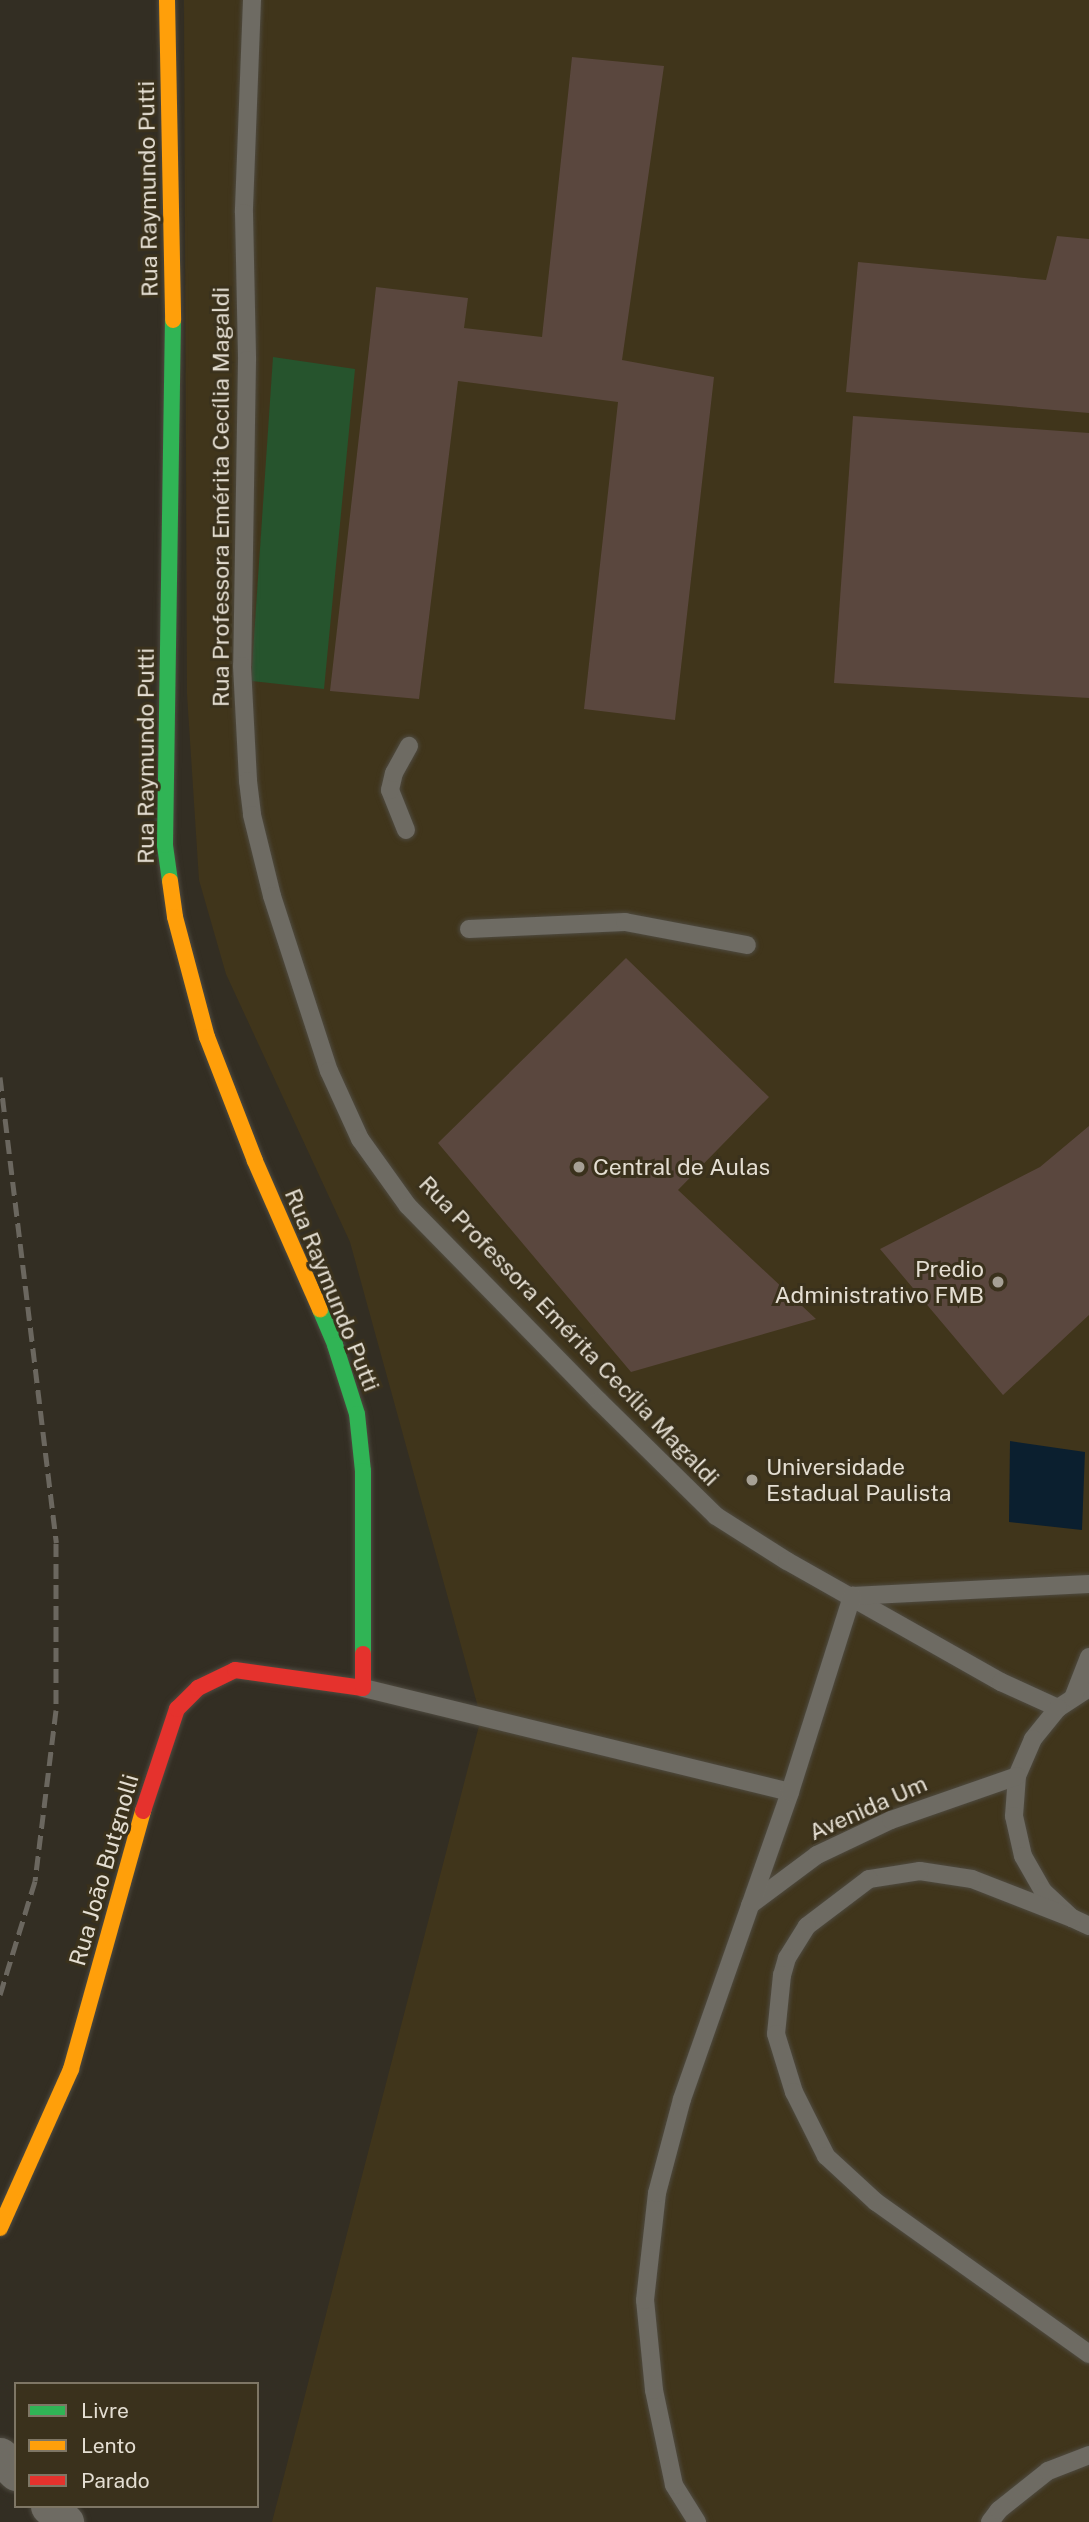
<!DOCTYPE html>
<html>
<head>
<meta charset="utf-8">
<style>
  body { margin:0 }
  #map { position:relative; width:1089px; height:2522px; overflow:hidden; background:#332e23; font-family:"Public Sans",sans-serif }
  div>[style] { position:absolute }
  .built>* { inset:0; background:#40351b }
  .green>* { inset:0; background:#26542d }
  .water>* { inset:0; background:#0b1f2f }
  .building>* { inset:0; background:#5a473e }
  .roads { filter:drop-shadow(0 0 2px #4e4a40) drop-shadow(0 0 2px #4e4a40) }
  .lane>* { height:18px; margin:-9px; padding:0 9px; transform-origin:9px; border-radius:9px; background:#6e6b63 }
  .street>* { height:37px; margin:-18.5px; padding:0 18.5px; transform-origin:18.5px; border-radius:18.5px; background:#6e6b63 }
  .fast>* { height:16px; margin:-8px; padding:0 8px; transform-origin:8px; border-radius:8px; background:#30b455 }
  .slow>* { height:16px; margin:-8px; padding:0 8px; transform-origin:8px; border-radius:8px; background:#ff9f0a }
  .jam>* { height:16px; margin:-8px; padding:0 8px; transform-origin:8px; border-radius:8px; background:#e5322d }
  .rail>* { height:5px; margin-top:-2.5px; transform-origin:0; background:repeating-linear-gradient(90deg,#6b675f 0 14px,transparent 0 21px) }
  .dots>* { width:19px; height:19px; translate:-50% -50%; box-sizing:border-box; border:4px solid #3a311c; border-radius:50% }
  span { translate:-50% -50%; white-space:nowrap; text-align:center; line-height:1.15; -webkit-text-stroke:6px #3a311c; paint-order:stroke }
  .street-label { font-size:23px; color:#e4ded2 }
  .poi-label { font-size:23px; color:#e4ded2 }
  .left { translate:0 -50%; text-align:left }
  .right { translate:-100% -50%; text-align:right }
  .legend { position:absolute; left:14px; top:2382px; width:245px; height:126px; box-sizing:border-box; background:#3a311c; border:2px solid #7e7665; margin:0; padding:9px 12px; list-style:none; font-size:21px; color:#e4ded2 }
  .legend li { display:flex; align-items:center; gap:14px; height:35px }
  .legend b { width:35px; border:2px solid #7e7665 }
</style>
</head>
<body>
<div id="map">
  <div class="built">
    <i style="clip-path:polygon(184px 0,1089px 0,1089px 2522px,272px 2522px,481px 1718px,350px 1242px,226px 974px,199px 880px,187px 694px)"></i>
  </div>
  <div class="green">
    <i style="clip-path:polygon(273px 357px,355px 369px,324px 689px,251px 681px)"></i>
  </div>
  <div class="water">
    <i style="clip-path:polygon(1010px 1441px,1085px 1452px,1082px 1530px,1009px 1522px)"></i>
  </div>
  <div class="building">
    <i style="clip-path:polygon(572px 57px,664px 66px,622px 360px,714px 377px,675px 720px,584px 709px,618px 402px,458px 381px,419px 699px,330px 691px,376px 287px,468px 298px,464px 328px,542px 337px)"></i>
    <i style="clip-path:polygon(1057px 236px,1089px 239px,1089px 413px,846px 392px,858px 262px,1046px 280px)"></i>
    <i style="clip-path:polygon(853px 416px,1089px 433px,1089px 698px,834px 683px)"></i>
    <i style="clip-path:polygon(626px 958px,769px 1097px,678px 1190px,816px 1319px,631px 1372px,438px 1143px)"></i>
    <i style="clip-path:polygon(1089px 1126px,1089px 1315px,1003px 1395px,880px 1249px,1040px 1167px)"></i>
  </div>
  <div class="roads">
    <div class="lane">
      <i style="left:252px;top:0;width:213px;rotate:92.2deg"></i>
      <i style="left:244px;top:213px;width:147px;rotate:88.8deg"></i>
      <i style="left:247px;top:360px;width:306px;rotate:90.9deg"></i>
      <i style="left:242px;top:666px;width:115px;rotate:87deg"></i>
      <i style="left:248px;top:781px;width:34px;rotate:83deg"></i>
      <i style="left:252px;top:815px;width:83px;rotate:76.1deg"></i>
      <i style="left:272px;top:896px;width:184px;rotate:72deg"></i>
      <i style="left:329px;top:1071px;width:75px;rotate:65.5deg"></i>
      <i style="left:360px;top:1139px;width:82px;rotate:54.4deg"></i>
      <i style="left:408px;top:1206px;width:273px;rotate:45.6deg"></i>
      <i style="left:599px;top:1401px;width:164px;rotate:44.5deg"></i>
      <i style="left:716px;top:1516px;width:84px;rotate:32.4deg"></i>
      <i style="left:787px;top:1561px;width:246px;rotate:29.5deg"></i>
      <i style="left:1001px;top:1682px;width:63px;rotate:24.5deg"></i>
      <i style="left:406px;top:830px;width:43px;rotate:-111.8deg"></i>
      <i style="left:390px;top:790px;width:17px;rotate:-77deg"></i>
      <i style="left:394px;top:773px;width:31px;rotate:-61deg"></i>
      <i style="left:469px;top:929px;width:156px;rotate:-2.6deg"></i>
      <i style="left:625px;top:922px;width:124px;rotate:10.7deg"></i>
      <i style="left:852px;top:1596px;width:237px;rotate:-2.9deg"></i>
      <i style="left:363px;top:1688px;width:439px;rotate:13.7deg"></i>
      <i style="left:1089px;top:1688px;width:37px;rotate:147deg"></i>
      <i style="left:1058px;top:1708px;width:40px;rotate:129deg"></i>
      <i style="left:1033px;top:1739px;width:40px;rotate:113.4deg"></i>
      <i style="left:1017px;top:1776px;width:40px;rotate:94.3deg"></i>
      <i style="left:1014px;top:1816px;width:41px;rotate:77.3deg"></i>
      <i style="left:1023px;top:1856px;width:40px;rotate:60.3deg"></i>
      <i style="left:1043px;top:1891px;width:40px;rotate:43deg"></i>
      <i style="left:1072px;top:1918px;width:19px;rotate:25deg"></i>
      <i style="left:1073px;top:1698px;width:44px;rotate:-68.7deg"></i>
      <i style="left:750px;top:1905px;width:84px;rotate:-36.7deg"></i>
      <i style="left:817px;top:1855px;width:82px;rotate:-25.3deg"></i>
      <i style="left:891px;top:1820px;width:133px;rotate:-19.2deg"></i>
      <i style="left:1072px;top:1918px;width:107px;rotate:-158.7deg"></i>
      <i style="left:972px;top:1879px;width:53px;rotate:-171.3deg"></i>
      <i style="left:920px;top:1871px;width:52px;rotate:171.1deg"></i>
      <i style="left:869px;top:1879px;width:78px;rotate:142.8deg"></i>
      <i style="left:807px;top:1926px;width:38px;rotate:122deg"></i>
      <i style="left:787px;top:1958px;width:18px;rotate:106deg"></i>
      <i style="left:782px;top:1975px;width:59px;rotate:95.8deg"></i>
      <i style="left:776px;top:2034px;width:61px;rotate:72.8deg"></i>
      <i style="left:794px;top:2092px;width:72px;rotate:63.4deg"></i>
      <i style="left:826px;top:2156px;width:68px;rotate:42.6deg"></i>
      <i style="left:876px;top:2202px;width:262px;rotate:35.5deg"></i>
      <i style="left:697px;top:2522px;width:44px;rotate:-121.9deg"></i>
      <i style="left:674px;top:2485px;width:97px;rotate:-101.9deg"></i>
      <i style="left:654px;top:2390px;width:90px;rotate:-95.7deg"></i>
      <i style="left:645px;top:2300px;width:108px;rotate:-83.6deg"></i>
      <i style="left:657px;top:2193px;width:97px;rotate:-75.1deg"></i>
      <i style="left:682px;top:2099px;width:325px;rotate:-70.6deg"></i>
      <i style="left:790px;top:1792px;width:206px;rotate:-72.4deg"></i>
      <i style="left:990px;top:2522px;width:15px;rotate:-53deg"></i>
      <i style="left:999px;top:2510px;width:63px;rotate:-38.5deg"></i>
      <i style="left:1048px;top:2471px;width:44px;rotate:-21.3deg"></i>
    </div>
    <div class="street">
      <i style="left:0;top:2456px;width:23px;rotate:45deg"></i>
      <i style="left:49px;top:2506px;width:23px;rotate:45deg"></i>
    </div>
    <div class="fast">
      <i style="left:170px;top:881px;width:36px;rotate:-98deg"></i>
      <i style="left:165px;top:845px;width:525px;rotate:-89.13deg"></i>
      <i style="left:320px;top:1309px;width:39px;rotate:67deg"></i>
      <i style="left:335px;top:1345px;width:72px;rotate:72.3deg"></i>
      <i style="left:357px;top:1414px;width:57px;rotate:84deg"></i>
      <i style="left:363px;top:1471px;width:183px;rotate:90deg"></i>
    </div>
    <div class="slow">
      <i style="left:167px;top:0;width:320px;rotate:88.9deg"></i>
      <i style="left:170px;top:881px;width:36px;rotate:82deg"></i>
      <i style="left:175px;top:917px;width:124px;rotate:75.1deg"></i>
      <i style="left:207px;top:1037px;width:133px;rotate:68.8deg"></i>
      <i style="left:255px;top:1161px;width:162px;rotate:66.3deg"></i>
      <i style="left:0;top:2228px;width:174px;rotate:-65.9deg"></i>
      <i style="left:71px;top:2069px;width:268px;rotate:-74.4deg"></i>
    </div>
    <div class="jam">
      <i style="left:143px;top:1811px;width:108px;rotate:-71.6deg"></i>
      <i style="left:177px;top:1709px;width:30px;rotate:-45deg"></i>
      <i style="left:198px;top:1688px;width:41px;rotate:-25.9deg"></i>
      <i style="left:235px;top:1670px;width:129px;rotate:8deg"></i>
      <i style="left:363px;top:1688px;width:34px;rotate:-90deg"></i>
    </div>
  </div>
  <div class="rail">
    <i style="left:0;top:1077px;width:469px;rotate:83.1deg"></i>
    <i style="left:56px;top:1543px;width:167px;rotate:90deg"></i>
    <i style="left:56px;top:1710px;width:172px;rotate:97deg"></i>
    <i style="left:35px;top:1881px;width:119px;rotate:107.1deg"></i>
  </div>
  <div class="dots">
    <i style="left:579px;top:1167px;background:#a6a095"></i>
    <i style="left:998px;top:1282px;background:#a6a095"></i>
    <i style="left:752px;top:1480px;background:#a6a095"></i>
  </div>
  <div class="street-label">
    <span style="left:148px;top:189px;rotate:-91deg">Rua Raymundo Putti</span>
    <span style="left:221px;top:497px;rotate:-90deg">Rua Professora Emérita Cecília Magaldi</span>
    <span style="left:146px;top:756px;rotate:-90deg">Rua Raymundo Putti</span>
    <span style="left:332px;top:1290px;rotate:68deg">Rua Raymundo Putti</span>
    <span style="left:569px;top:1331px;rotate:46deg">Rua Professora Emérita Cecília Magaldi</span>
    <span style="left:868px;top:1808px;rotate:-24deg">Avenida Um</span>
    <span style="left:104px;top:1870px;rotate:-74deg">Rua João Butgnolli</span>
  </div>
  <div class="poi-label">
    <span class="left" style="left:593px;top:1167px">Central de Aulas</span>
    <span class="right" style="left:984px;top:1282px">Predio<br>Administrativo FMB</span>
    <span class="left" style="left:766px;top:1480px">Universidade<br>Estadual Paulista</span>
  </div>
  <ul class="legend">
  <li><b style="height:9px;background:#30b455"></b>Livre</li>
  <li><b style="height:9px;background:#ff9f0a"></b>Lento</li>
  <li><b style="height:9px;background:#e5322d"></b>Parado</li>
  </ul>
</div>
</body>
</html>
